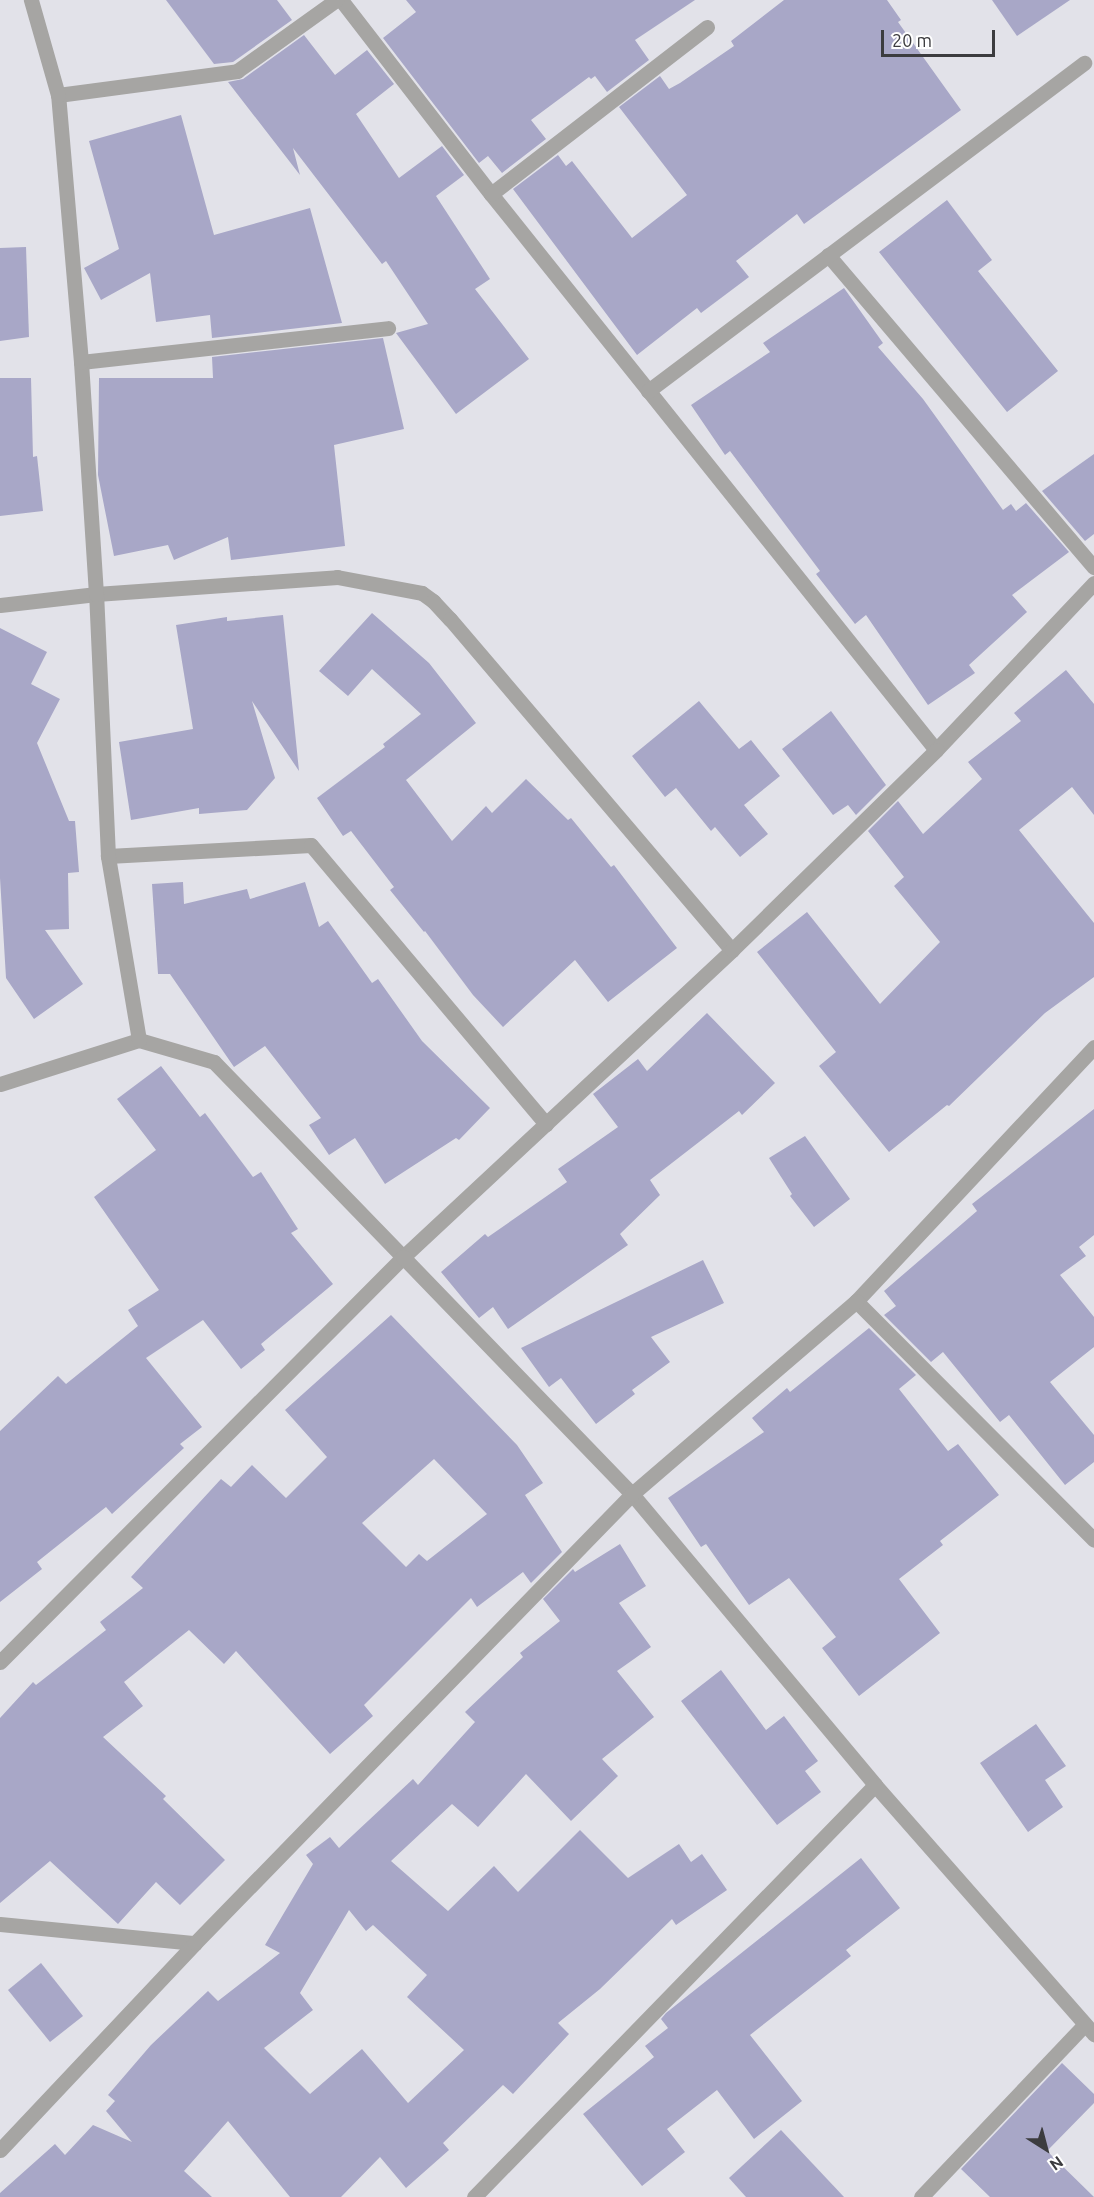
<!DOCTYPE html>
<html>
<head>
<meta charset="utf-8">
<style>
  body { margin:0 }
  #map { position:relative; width:1094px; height:2197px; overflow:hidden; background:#e2e2e9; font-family:Ubuntu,sans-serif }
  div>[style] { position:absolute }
  .building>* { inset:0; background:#a8a7c7 }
  .minor>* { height:15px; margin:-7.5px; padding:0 7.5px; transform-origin:7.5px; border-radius:7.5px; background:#a6a5a3 }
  span { translate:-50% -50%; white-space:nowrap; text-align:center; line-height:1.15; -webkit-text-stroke:4.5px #fff; paint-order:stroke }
  .north { position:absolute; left:1016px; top:2119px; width:60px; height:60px; -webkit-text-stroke:4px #fff; paint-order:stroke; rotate:144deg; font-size:16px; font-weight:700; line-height:24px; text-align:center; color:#3c3c3f }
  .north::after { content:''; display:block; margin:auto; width:21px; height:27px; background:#3c3c3f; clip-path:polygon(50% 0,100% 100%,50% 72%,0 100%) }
  .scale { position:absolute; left:881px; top:30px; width:114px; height:27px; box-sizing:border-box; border:3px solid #3c3c3f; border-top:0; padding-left:8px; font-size:18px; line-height:21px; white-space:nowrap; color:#3c3c3f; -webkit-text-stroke:4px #fff; paint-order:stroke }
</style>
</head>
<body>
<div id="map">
  <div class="building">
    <i style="clip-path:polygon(166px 0,277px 0,292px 20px,233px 62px,214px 64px)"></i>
    <i style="clip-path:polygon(406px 0,695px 0,635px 40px,649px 60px,607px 92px,595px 76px,591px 79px,589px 77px,531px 120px,546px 139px,502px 173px,488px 156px,479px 163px,383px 38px,416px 12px)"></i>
    <i style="clip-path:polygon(784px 0,887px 0,901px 20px,898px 22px,961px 110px,804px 224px,797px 214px,736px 261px,749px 277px,701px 313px,697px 308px,637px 355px,513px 189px,558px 155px,566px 166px,572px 161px,632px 238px,687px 195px,619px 107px,660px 76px,669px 89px,680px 83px,734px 46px,731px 41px)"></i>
    <i style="clip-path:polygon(992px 0,1070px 0,1017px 36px)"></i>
    <i style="clip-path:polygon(304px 35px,335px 75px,367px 50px,394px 84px,356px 114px,399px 178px,442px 146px,464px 175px,436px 196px,490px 279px,475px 289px,529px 359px,456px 414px,396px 333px,428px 324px,386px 261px,382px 264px,293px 148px,300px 175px,228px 82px,243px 79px)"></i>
    <i style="clip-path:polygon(181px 115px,214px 235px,310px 208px,342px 323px,212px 338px,210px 315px,156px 322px,150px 273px,101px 300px,84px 268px,119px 249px,89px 141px)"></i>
    <i style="clip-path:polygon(947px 200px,992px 260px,978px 271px,1058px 371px,1007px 412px,879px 252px)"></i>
    <i style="clip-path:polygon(26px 247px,29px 337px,0 341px,0 248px)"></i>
    <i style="clip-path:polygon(844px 288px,883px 343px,878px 347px,923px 399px,1003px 510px,1011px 504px,1016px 511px,1026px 503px,1069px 552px,1012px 595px,1027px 612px,969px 665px,975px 673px,928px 705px,866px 615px,855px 624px,816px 574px,820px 571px,730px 451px,725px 455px,691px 405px,770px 352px,763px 343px)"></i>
    <i style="clip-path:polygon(383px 338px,404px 429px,334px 445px,345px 546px,231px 560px,228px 537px,174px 560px,168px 545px,114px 556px,98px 475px,99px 378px,213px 378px,212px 357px)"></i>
    <i style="clip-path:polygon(0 378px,31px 378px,33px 457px,37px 456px,43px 511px,0 516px)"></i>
    <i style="clip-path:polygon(1094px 454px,1094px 534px,1085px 541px,1042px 491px)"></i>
    <i style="clip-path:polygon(372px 613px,429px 663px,476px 723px,406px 780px,452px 841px,486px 806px,492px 813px,526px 779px,568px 820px,571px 818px,611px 867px,614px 865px,677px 948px,608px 1002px,575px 960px,503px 1027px,473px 995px,425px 931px,424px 932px,390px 890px,394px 887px,351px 831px,343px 836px,317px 798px,385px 747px,383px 744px,421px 714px,372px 669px,348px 696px,319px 671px)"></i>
    <i style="clip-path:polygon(283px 615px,299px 771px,252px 701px,275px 778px,247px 810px,199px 814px,199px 808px,131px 820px,119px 742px,193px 729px,176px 625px,227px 617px,227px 621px)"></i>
    <i style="clip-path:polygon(0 628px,47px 652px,31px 684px,60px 699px,37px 743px,69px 821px,75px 821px,79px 872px,68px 873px,69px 929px,45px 930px,83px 984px,34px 1019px,6px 978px,0 878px)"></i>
    <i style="clip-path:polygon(1066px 670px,1094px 704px,1094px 815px,1072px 787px,1019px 830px,1094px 923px,1094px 977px,1045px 1013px,949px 1106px,947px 1105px,889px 1152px,819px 1066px,836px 1052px,757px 952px,807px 912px,880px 1004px,940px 942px,894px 886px,904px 877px,868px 831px,898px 801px,923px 834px,982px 779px,968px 762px,1021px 721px,1014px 713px)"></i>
    <i style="clip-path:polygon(699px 701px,739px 749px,751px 740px,780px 776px,744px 805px,768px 834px,740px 857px,715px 827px,711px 831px,676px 788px,665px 797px,632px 756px)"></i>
    <i style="clip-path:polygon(831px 711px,886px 785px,856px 815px,848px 805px,833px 815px,782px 749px)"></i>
    <i style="clip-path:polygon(183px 882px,184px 904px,247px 889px,250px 899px,305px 882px,319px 927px,328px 921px,372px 983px,378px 979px,422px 1041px,490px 1108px,459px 1140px,456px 1138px,385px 1184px,355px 1138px,329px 1155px,309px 1125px,321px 1118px,265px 1046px,234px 1067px,170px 974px,158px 974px,152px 884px)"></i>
    <i style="clip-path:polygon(707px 1013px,775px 1083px,742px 1115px,739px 1111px,650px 1180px,660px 1195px,620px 1234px,628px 1245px,508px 1329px,493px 1307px,479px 1318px,441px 1272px,485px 1234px,488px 1237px,567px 1182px,558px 1169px,618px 1127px,593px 1094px,638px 1059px,647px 1071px)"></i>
    <i style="clip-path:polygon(161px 1066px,200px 1117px,205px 1113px,253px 1177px,261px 1172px,298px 1229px,291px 1233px,333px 1284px,261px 1344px,265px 1350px,241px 1369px,203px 1320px,146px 1358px,202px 1427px,180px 1444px,184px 1448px,112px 1514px,106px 1507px,37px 1562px,42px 1569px,0 1602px,0 1431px,58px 1376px,66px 1384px,138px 1326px,128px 1310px,159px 1290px,94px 1197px,156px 1150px,117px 1099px)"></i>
    <i style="clip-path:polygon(1094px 1109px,1094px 1235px,1079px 1247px,1086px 1256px,1060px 1275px,1094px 1317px,1094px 1347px,1050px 1382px,1094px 1435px,1094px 1462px,1065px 1485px,1009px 1415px,1000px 1422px,943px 1352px,931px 1362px,884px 1315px,896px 1306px,884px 1291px,977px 1211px,972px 1204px)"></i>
    <i style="clip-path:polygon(805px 1136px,850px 1199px,814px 1227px,790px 1196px,792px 1194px,769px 1158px)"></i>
    <i style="clip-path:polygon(703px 1260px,724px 1303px,651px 1337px,670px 1362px,632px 1390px,635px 1394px,596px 1424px,561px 1378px,549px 1387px,521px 1348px)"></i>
    <i style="clip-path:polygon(evenodd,391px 1315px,517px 1445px,543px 1483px,525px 1495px,562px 1552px,531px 1583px,523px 1572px,477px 1607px,471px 1598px,364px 1705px,373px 1716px,330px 1754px,236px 1651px,224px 1664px,189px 1630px,124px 1682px,143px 1706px,103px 1737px,166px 1796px,163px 1799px,225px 1860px,180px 1905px,156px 1882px,118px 1924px,50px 1861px,0 1903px,0 1718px,33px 1682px,36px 1685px,106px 1630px,100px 1622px,143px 1588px,131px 1577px,221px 1479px,231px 1487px,252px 1465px,286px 1498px,327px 1457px,285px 1410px,391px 1315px,434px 1459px,487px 1514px,427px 1561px,419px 1554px,406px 1567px,362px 1523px,434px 1459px)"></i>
    <i style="clip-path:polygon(869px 1328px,916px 1375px,899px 1389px,948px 1451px,958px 1444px,999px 1495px,940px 1541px,943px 1545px,899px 1579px,940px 1633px,859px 1696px,822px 1648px,836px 1637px,789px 1578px,749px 1605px,706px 1544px,701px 1547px,668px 1498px,764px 1432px,752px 1418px,787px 1388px,790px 1392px)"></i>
    <i style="clip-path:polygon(evenodd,620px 1544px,646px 1586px,619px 1603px,651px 1647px,617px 1671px,654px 1717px,602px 1759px,618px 1776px,571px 1821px,526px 1774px,478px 1827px,452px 1804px,391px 1861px,448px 1911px,494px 1866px,518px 1892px,580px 1830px,628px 1878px,679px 1844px,691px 1862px,702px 1854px,727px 1890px,676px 1925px,672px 1919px,600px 1989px,558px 2023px,569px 2034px,513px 2094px,503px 2085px,443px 2143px,449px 2150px,406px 2188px,380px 2157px,341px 2197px,290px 2197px,228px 2121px,184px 2171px,212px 2197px,0 2197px,0 2193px,55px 2144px,65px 2155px,93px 2125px,132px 2142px,106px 2111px,115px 2101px,108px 2095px,151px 2045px,208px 1991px,218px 2001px,280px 1953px,265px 1945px,313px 1864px,306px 1855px,330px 1837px,339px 1848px,413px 1779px,418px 1785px,475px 1722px,465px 1712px,523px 1657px,520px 1653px,560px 1621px,543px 1599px,573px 1569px,575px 1572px,620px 1544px,349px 1910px,366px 1931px,373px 1925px,427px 1975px,407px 1997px,464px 2050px,408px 2103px,362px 2049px,310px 2094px,264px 2048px,313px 2010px,300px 1993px,349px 1910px)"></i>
    <i style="clip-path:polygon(721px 1670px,766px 1730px,784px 1716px,818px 1761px,805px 1771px,821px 1792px,777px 1825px,681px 1701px)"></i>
    <i style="clip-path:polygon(1036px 1724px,1066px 1766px,1045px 1780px,1063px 1807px,1028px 1832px,980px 1763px)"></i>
    <i style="clip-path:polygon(861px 1858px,900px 1908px,846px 1950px,851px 1956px,750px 2035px,802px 2101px,754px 2139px,717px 2090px,667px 2129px,685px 2152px,642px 2186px,583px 2114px,654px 2057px,645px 2046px,668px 2028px,661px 2019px,666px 2013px)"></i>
    <i style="clip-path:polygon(41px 1963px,83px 2016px,50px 2042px,8px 1990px)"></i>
    <i style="clip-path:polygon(1062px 2063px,1094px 2094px,1094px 2103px,1047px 2151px,1094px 2197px,990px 2197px,961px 2169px)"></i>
    <i style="clip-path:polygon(781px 2130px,844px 2197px,746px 2197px,729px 2178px)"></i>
  </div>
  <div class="minor">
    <i style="left:341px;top:0;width:245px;rotate:52.3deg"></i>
    <i style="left:491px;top:194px;width:712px;rotate:51.33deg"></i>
    <i style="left:936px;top:750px;width:230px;rotate:-46.6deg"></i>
    <i style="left:58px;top:95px;width:181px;rotate:-7.6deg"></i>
    <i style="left:237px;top:71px;width:122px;rotate:-35.6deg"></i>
    <i style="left:491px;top:194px;width:273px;rotate:-37.7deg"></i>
    <i style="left:828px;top:255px;width:410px;rotate:49.6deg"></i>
    <i style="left:81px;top:362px;width:309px;rotate:-6.3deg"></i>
    <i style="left:648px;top:391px;width:546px;rotate:-36.95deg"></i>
    <i style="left:0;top:605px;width:97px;rotate:-6.5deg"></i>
    <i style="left:96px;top:594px;width:242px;rotate:-4deg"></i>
    <i style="left:337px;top:577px;width:86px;rotate:10.7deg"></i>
    <i style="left:422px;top:593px;width:14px;rotate:36deg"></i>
    <i style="left:433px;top:601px;width:25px;rotate:47deg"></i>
    <i style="left:450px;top:619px;width:435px;rotate:49.6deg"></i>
    <i style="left:108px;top:856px;width:203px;rotate:-3.1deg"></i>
    <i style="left:311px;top:845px;width:365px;rotate:49.9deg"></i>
    <i style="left:139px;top:1040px;width:78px;rotate:16.3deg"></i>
    <i style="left:214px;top:1062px;width:272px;rotate:45.9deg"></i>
    <i style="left:403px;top:1257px;width:450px;rotate:-43deg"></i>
    <i style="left:732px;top:950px;width:286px;rotate:-44.4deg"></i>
    <i style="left:1094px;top:1047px;width:348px;rotate:133.1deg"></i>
    <i style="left:856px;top:1301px;width:337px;rotate:45.1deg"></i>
    <i style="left:0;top:1084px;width:146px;rotate:-17.6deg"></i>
    <i style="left:139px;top:1040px;width:187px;rotate:-99.6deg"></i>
    <i style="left:108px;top:856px;width:262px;rotate:-92.6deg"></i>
    <i style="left:96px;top:594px;width:232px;rotate:-93.7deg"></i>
    <i style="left:81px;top:362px;width:268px;rotate:-94.9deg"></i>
    <i style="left:58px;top:95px;width:99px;rotate:-105.9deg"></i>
    <i style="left:0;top:1662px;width:571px;rotate:-45.14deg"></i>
    <i style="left:403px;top:1257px;width:330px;rotate:46deg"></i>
    <i style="left:632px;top:1494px;width:379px;rotate:50.1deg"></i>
    <i style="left:875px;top:1785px;width:575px;rotate:134.22deg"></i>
    <i style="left:875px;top:1785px;width:332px;rotate:48.7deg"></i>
    <i style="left:0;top:1924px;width:196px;rotate:5.6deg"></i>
    <i style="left:0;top:2150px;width:284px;rotate:-46.7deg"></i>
    <i style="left:195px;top:1943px;width:627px;rotate:-45.78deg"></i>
    <i style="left:632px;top:1494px;width:296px;rotate:-40.7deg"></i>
    <i style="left:921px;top:2197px;width:238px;rotate:-46.5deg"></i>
  </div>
  <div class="north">N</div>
  <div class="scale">20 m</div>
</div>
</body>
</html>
